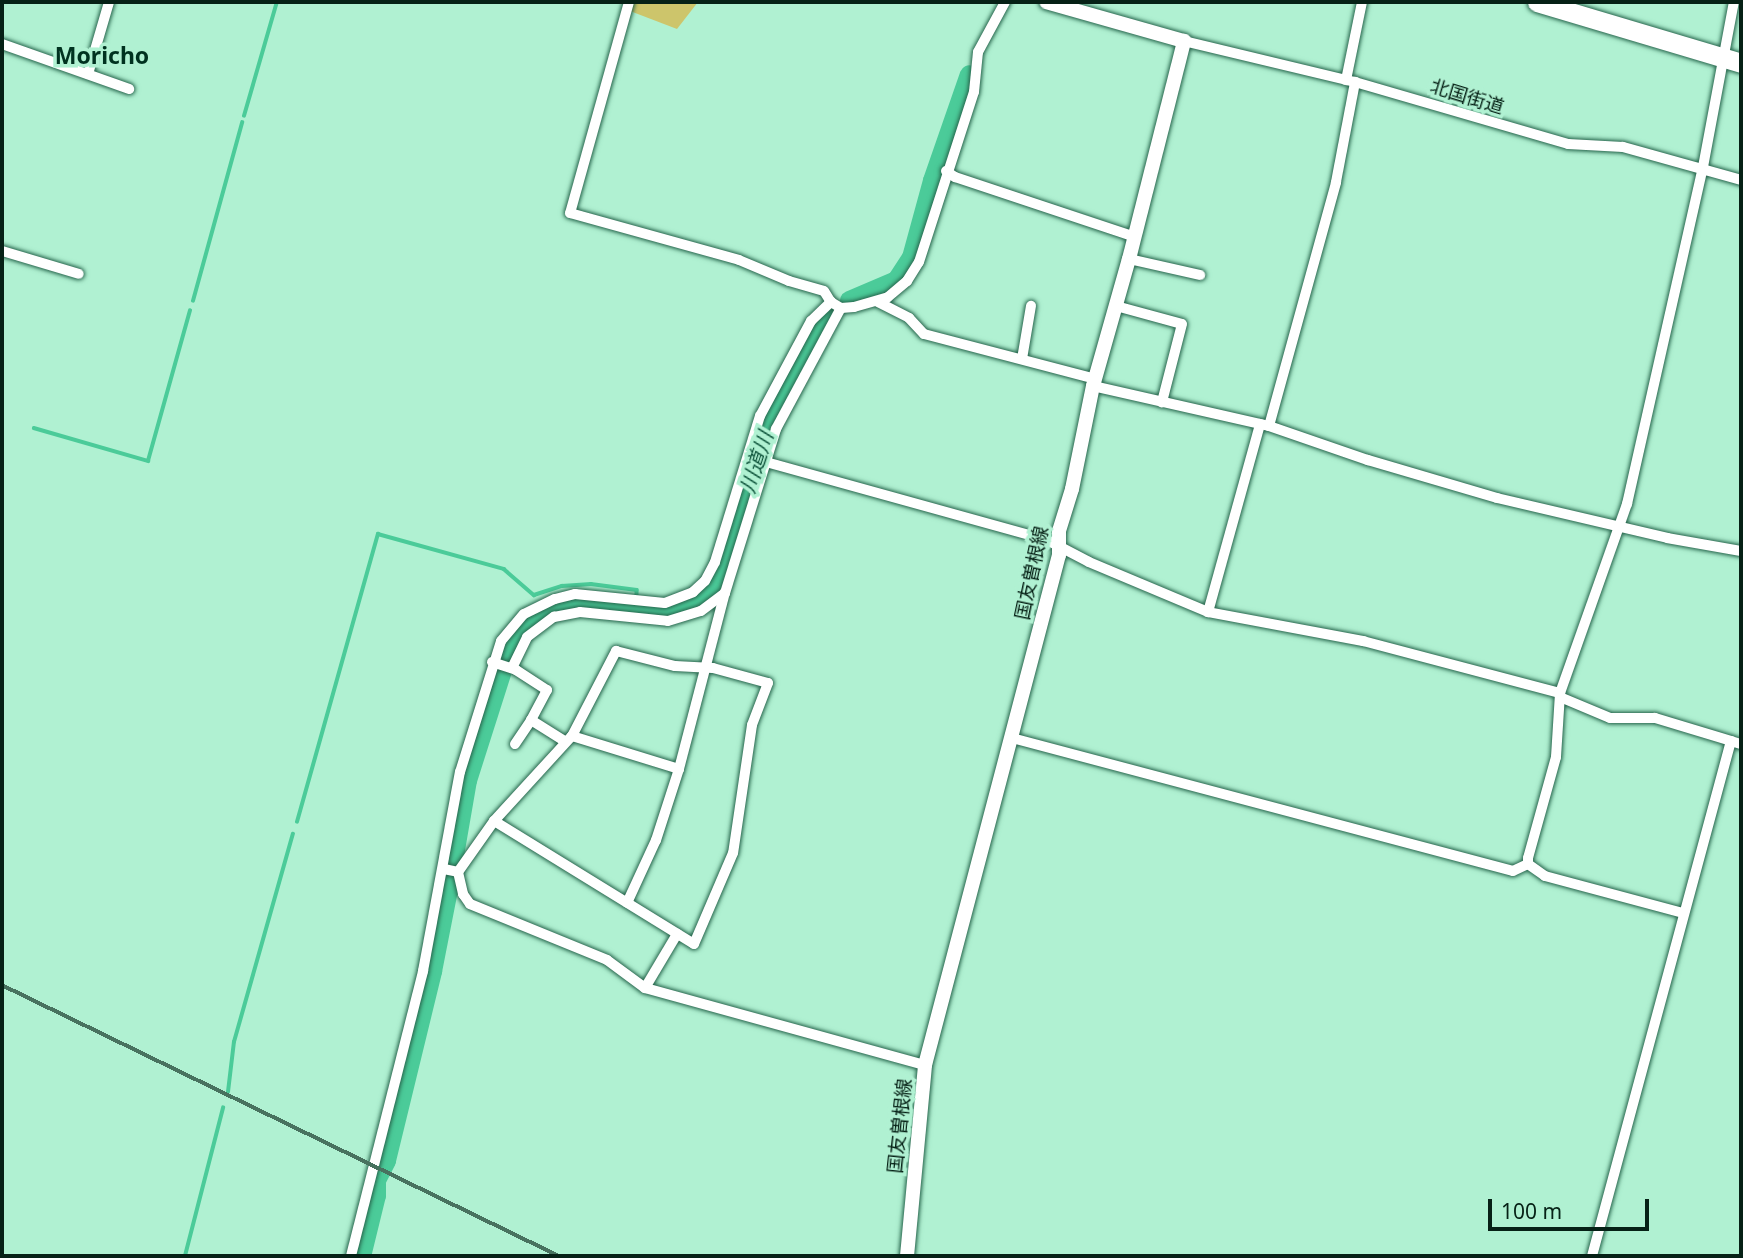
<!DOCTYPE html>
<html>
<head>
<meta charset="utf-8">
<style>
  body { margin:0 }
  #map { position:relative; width:1743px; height:1258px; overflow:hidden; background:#b0f1d2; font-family:"Noto Sans","Noto Sans JP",sans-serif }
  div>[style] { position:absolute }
  .green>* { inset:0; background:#cdc56b }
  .stream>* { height:3.5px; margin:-1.75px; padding:0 1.75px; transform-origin:1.75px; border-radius:1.75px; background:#4bcb99 }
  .river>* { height:19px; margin:-9.5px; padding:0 9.5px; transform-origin:9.5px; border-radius:9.5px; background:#4bcb99 }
  .roads { filter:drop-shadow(0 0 2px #26654c) drop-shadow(0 0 2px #26654c) }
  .street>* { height:10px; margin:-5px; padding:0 5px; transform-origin:5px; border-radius:5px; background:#fff }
  .secondary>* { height:14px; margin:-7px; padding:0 7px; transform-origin:7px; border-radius:7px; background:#fff }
  .highway>* { height:19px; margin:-9.5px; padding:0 9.5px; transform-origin:9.5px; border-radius:9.5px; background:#fff }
  .rail>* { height:3.5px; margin:-1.75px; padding:0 1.75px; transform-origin:1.75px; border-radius:1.75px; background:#48725f }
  span { translate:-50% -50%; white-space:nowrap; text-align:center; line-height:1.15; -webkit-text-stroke:7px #b0f1d2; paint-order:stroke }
  .street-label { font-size:19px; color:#062116 }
  .water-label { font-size:21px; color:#10563d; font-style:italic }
  .quarter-label { font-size:23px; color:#003220; font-weight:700 }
  .frame { position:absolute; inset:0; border:4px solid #062116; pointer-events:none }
  .scale { position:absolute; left:1488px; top:1199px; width:161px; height:32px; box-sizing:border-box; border:4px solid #062116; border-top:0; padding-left:9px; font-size:21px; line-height:24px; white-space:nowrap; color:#062116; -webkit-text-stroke:5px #b0f1d2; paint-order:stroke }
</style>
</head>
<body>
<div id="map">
  <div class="green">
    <i style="clip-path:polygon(633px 2px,698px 2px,677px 29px,630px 11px)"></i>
  </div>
  <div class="stream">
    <i style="left:244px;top:116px;width:119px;rotate:-73.9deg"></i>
    <i style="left:193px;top:301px;width:185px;rotate:-74.6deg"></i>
    <i style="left:34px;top:428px;width:119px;rotate:16.1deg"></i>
    <i style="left:148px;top:461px;width:156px;rotate:-74.4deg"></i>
    <i style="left:634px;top:606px;width:3px;rotate:90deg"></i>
    <i style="left:297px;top:822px;width:299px;rotate:-74.3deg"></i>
    <i style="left:378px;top:534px;width:131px;rotate:15.5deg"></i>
    <i style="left:504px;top:569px;width:40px;rotate:41deg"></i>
    <i style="left:534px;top:595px;width:29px;rotate:-18deg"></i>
    <i style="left:562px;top:586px;width:29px;rotate:-4deg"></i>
    <i style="left:591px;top:584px;width:46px;rotate:7.4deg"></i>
    <i style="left:637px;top:590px;width:4px;rotate:90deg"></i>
    <i style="left:228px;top:1092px;width:50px;rotate:-83.2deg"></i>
    <i style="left:234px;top:1042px;width:216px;rotate:-74.2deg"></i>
    <i style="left:185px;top:1256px;width:153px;rotate:-75.6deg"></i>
  </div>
  <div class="river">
    <i style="left:849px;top:300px;width:51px;rotate:-23.1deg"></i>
    <i style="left:896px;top:280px;width:27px;rotate:-57deg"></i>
    <i style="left:911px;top:257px;width:80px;rotate:-74.7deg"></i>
    <i style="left:932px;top:180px;width:112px;rotate:-70.8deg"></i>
    <i style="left:453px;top:861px;width:82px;rotate:-80.2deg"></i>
    <i style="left:467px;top:780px;width:139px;rotate:-72.3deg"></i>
    <i style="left:509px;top:648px;width:17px;rotate:-59deg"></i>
    <i style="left:518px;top:633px;width:17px;rotate:-45deg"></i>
    <i style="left:530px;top:621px;width:29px;rotate:-29deg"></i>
    <i style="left:555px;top:607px;width:17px;rotate:-10deg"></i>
    <i style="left:572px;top:604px;width:100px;rotate:4deg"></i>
    <i style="left:672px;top:611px;width:30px;rotate:-23deg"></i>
    <i style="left:700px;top:599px;width:17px;rotate:-45deg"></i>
    <i style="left:712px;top:587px;width:15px;rotate:-58deg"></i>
    <i style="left:720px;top:574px;width:173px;rotate:-72.2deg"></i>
    <i style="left:773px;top:409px;width:110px;rotate:-59.9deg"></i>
    <i style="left:361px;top:1256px;width:63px;rotate:-76.2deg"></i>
    <i style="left:376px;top:1195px;width:15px;rotate:-90deg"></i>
    <i style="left:376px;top:1180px;width:22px;rotate:-63deg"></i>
    <i style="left:386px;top:1160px;width:195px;rotate:-76.3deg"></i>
    <i style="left:432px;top:971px;width:89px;rotate:-78.9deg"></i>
  </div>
  <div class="roads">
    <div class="street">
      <i style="left:629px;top:2px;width:219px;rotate:105.6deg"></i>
      <i style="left:570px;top:213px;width:175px;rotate:15.5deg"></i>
      <i style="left:739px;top:260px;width:54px;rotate:22.8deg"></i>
      <i style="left:789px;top:281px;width:36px;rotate:16deg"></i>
      <i style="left:824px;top:291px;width:13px;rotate:58deg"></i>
      <i style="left:1184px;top:41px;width:176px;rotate:13.5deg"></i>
      <i style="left:1355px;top:82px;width:222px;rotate:16.2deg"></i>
      <i style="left:1568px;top:144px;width:55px;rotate:3.1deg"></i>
      <i style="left:1623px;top:147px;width:123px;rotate:15.6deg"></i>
      <i style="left:2px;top:44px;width:135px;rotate:19.5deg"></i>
      <i style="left:88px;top:74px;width:75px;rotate:-73.7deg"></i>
      <i style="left:1346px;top:80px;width:80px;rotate:-78.4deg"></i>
      <i style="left:946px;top:171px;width:11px;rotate:34deg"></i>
      <i style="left:955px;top:177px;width:190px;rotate:18.4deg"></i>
      <i style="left:2px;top:251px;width:80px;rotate:16.6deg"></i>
      <i style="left:1129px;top:259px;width:73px;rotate:12.7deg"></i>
      <i style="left:878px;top:302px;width:35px;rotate:27deg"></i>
      <i style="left:909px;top:318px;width:22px;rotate:47deg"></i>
      <i style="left:924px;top:334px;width:177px;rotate:14.7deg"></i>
      <i style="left:1116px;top:306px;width:68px;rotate:15.3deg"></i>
      <i style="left:1182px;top:324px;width:81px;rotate:104.4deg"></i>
      <i style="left:1022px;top:359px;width:54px;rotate:-80.4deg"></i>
      <i style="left:1093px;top:386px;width:180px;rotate:12.8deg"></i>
      <i style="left:1269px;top:426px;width:253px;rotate:-74.6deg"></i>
      <i style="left:1336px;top:182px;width:102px;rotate:-79.2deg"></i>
      <i style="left:1269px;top:426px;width:105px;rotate:19deg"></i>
      <i style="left:1368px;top:460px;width:134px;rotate:16.4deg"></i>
      <i style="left:1497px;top:498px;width:175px;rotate:13.2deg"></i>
      <i style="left:1667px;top:538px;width:75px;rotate:10deg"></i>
      <i style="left:766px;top:462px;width:292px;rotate:15.5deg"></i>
      <i style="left:1047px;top:540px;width:47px;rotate:27.6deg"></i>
      <i style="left:1089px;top:562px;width:129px;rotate:22.8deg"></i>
      <i style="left:1208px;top:612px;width:158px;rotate:10.6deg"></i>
      <i style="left:1363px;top:641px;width:204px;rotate:14.8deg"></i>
      <i style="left:1208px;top:612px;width:195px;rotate:-74.5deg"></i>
      <i style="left:616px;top:651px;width:61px;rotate:14.3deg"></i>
      <i style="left:675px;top:666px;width:38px;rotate:3deg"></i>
      <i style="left:713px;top:668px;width:57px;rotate:15.3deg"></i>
      <i style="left:768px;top:683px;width:45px;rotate:110.9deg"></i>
      <i style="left:752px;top:725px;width:129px;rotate:98.4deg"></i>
      <i style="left:733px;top:853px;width:99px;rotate:113.2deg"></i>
      <i style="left:694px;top:944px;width:235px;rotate:-148.4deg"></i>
      <i style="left:494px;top:821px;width:115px;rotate:-47.5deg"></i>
      <i style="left:572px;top:736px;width:96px;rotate:-62.6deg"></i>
      <i style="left:492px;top:662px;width:25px;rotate:18deg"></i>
      <i style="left:516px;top:670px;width:37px;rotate:33deg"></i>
      <i style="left:547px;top:690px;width:34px;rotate:118deg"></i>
      <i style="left:531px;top:720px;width:41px;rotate:32.2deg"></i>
      <i style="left:512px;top:668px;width:34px;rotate:-64deg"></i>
      <i style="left:527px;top:637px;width:34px;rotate:-37deg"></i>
      <i style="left:554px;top:617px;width:26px;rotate:-11deg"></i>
      <i style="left:580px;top:612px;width:88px;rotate:5.8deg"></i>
      <i style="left:668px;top:621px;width:34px;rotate:-17deg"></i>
      <i style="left:701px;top:611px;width:30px;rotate:-37deg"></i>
      <i style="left:1560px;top:697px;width:54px;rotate:22.8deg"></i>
      <i style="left:1610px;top:718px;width:45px"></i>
      <i style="left:1655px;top:718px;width:79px;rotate:16.8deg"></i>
      <i style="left:572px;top:736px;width:112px;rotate:17.1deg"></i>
      <i style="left:679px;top:769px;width:75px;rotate:107.9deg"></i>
      <i style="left:656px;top:840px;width:69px;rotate:114.7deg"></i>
      <i style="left:1012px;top:738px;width:518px;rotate:14.87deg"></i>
      <i style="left:1513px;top:871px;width:17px;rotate:-25deg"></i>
      <i style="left:515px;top:744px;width:29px;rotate:-56deg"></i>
      <i style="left:679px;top:769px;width:182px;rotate:-75.4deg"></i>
      <i style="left:725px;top:593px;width:172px;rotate:-72.7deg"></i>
      <i style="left:776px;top:429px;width:137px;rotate:-61.8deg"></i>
      <i style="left:444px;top:869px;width:14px;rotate:12deg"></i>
      <i style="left:458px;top:872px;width:23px;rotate:77deg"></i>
      <i style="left:463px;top:894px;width:12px;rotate:55deg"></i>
      <i style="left:470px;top:904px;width:148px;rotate:22.2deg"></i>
      <i style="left:607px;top:960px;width:47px;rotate:36.4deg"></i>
      <i style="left:645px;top:988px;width:290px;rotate:15.4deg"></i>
      <i style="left:458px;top:872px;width:62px;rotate:-54.8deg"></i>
      <i style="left:1683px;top:913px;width:143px;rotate:-165deg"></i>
      <i style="left:1545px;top:876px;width:21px;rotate:-145deg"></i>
      <i style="left:1528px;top:864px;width:6px;rotate:-90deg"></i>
      <i style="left:1528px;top:858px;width:105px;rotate:-74.5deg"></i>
      <i style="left:1556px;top:757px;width:64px;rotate:-86.4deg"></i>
      <i style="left:1560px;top:693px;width:201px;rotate:-70.5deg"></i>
      <i style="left:1627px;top:504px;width:345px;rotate:-77.3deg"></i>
      <i style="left:1703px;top:167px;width:168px;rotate:-79.4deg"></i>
      <i style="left:645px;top:988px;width:63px;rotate:-59.3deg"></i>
      <i style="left:351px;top:1256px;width:294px;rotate:-75.8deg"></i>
      <i style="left:423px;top:971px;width:202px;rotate:-79.5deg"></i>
      <i style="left:460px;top:772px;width:137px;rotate:-72.6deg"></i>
      <i style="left:501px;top:641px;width:35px;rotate:-50deg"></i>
      <i style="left:524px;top:614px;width:34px;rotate:-26deg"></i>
      <i style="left:555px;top:599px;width:21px;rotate:-14deg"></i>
      <i style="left:575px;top:594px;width:90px;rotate:5.7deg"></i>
      <i style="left:665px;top:603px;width:30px;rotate:-21deg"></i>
      <i style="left:693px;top:592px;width:16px;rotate:-43deg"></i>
      <i style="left:705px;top:581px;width:21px;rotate:-62deg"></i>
      <i style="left:715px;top:562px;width:153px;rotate:-72.9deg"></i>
      <i style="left:760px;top:416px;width:108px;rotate:-61.8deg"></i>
      <i style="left:811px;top:321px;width:28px;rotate:-44deg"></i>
      <i style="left:831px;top:302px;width:12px;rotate:31deg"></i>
      <i style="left:841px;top:308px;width:13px;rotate:-4deg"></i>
      <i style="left:854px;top:307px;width:35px;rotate:-16deg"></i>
      <i style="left:888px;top:297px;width:25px;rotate:-40deg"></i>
      <i style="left:907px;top:281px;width:22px;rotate:-58deg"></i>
      <i style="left:919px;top:262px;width:179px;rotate:-72.1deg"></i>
      <i style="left:974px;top:92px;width:40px;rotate:-84.3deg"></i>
      <i style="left:978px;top:52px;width:57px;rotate:-61.6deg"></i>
      <i style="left:1592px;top:1256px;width:533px;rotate:-74.9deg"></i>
      <i style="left:1731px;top:741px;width:10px;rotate:17deg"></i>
    </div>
    <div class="secondary">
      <i style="left:907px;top:1256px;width:192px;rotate:-84.6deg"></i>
      <i style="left:925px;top:1065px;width:527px;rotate:-75.28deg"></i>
      <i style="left:1059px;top:555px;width:24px;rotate:-90deg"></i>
      <i style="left:1059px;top:531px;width:44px;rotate:-72.8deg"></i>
      <i style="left:1072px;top:489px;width:105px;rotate:-78.5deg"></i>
      <i style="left:1093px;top:386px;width:132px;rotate:-74.2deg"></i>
      <i style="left:1129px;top:259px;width:225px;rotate:-75.8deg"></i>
      <i style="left:1184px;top:41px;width:143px;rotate:-164.2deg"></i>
    </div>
    <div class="highway">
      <i style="left:1537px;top:2px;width:213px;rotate:16.6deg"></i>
    </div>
  </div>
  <div class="rail">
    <i style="left:2px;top:985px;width:619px;rotate:25.94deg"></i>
  </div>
  <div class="street-label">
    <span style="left:1467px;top:97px;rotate:17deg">北国街道</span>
    <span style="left:1032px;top:573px;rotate:-78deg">国友曽根線</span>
    <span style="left:900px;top:1126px;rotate:-84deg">国友曽根線</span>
  </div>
  <div class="water-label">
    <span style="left:756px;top:462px;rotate:-72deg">川道川</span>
  </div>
  <div class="quarter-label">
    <span style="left:102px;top:55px">Moricho</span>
  </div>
  <div class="frame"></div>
  <div class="scale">100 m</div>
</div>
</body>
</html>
